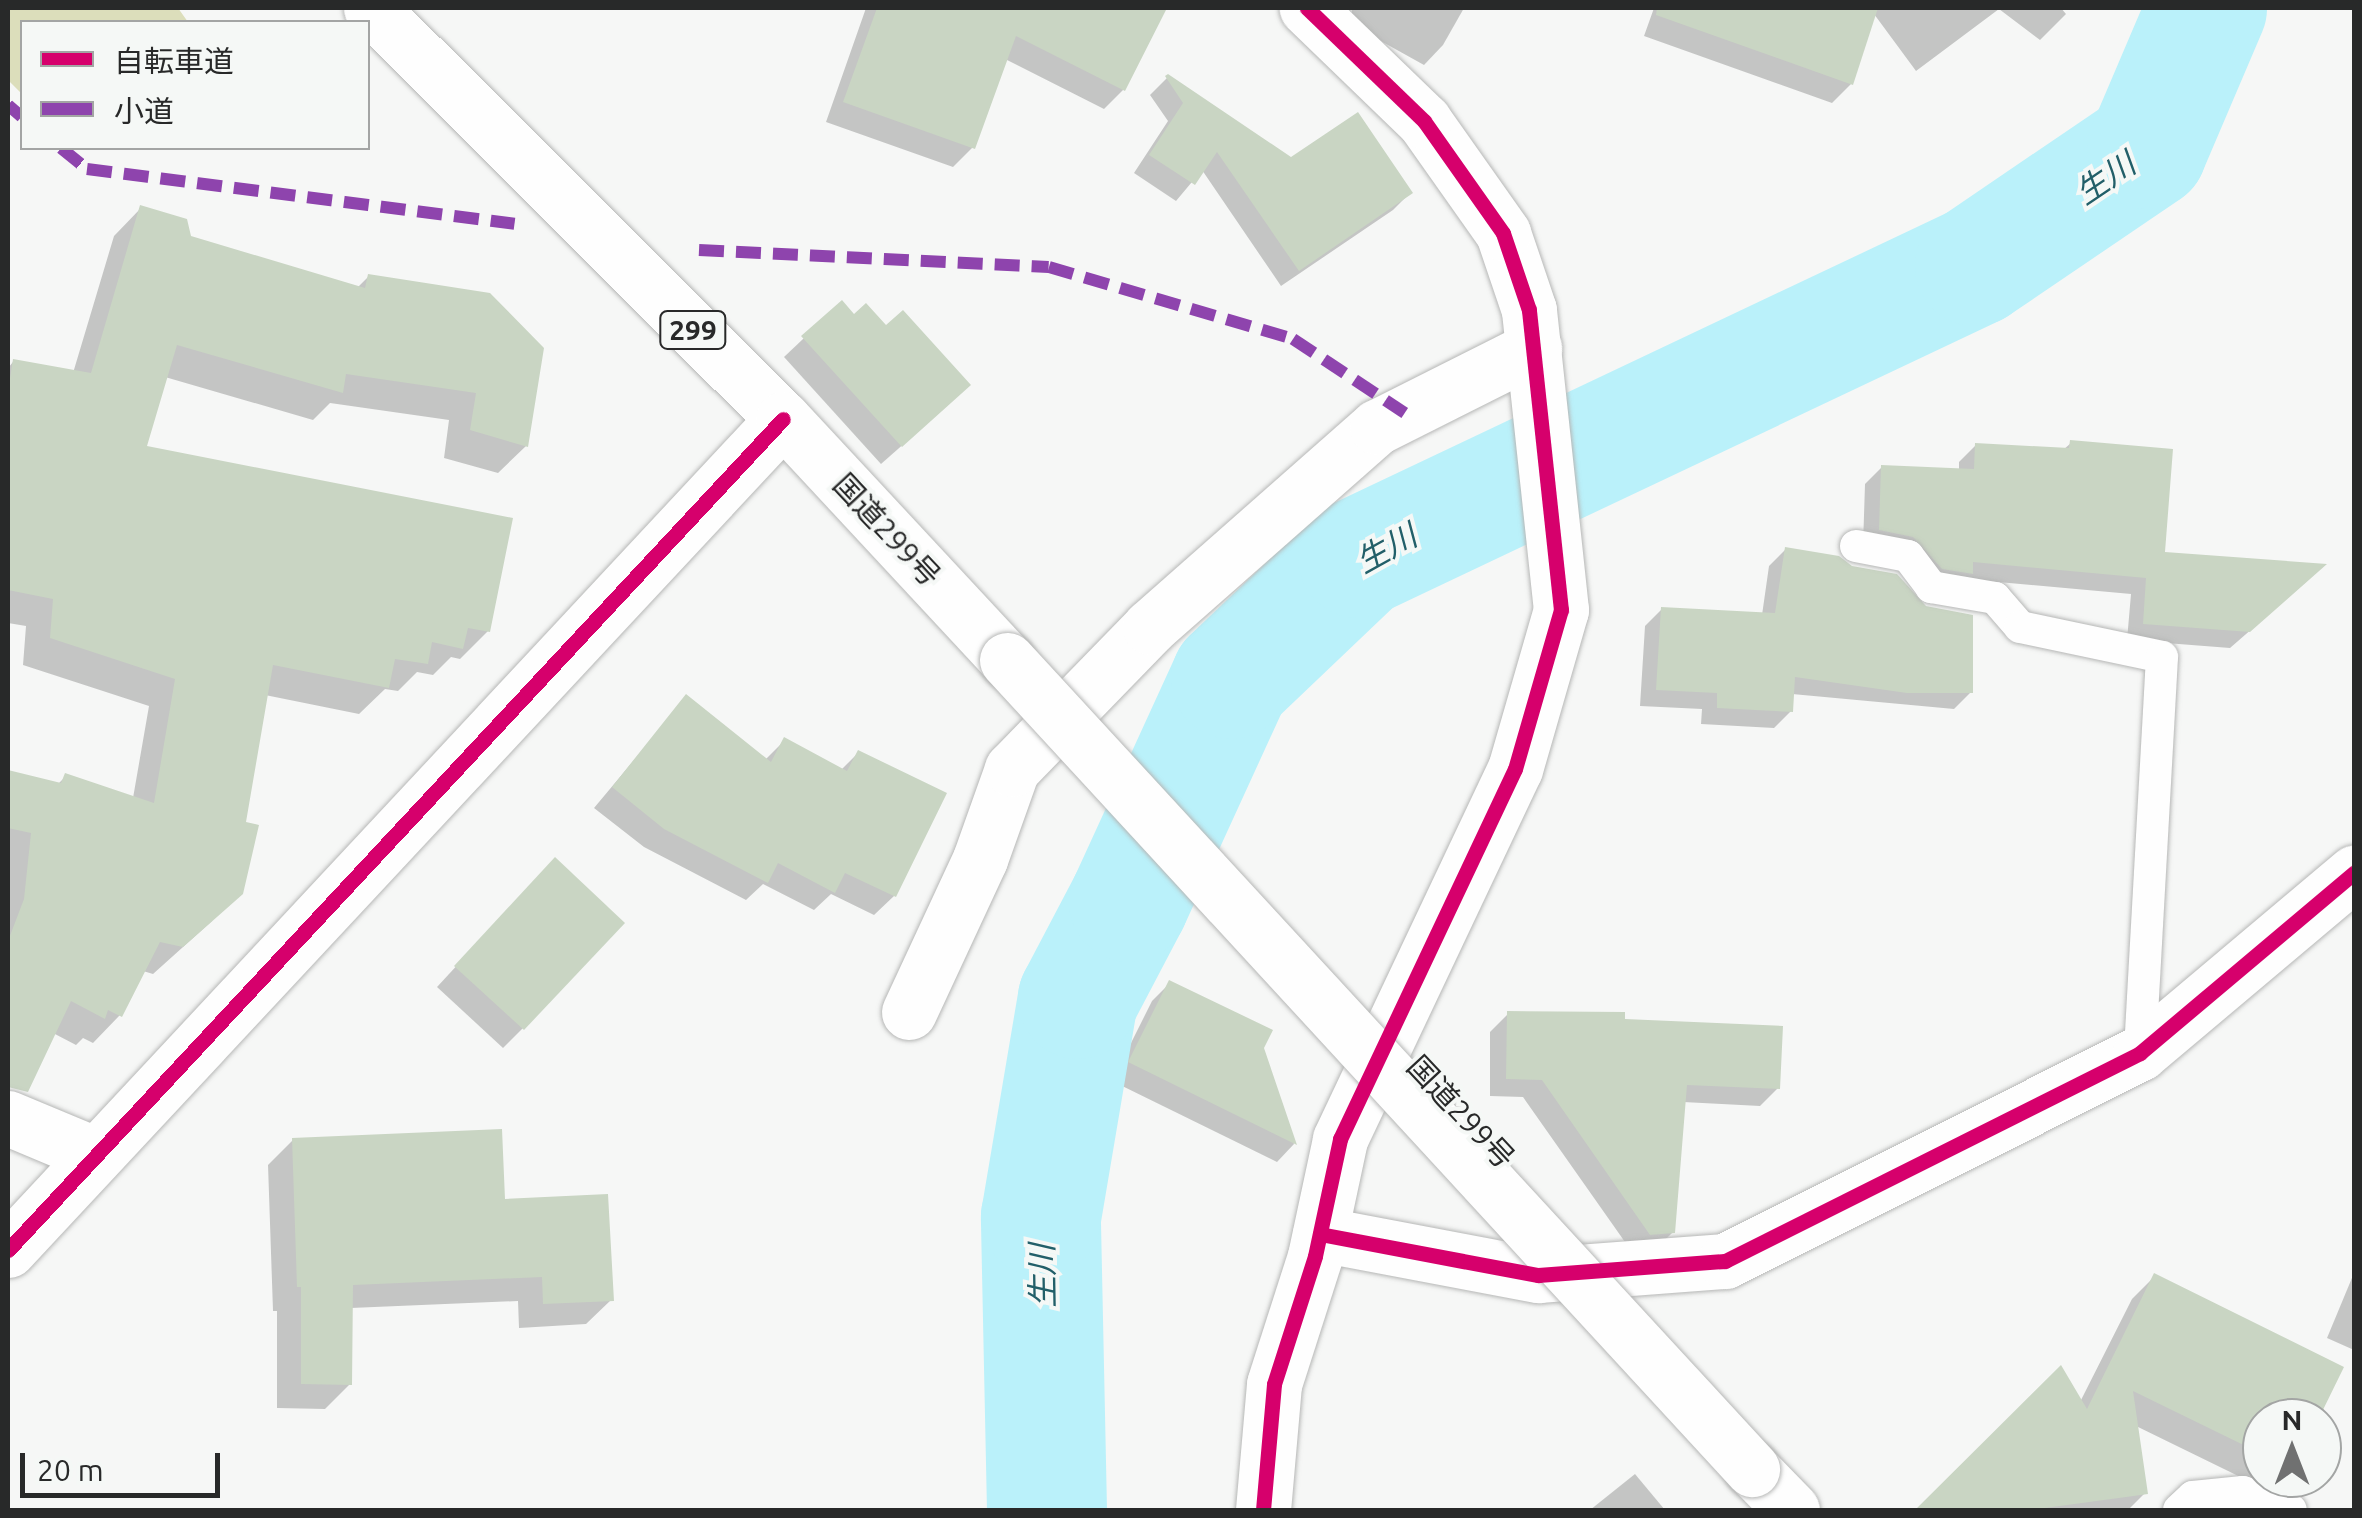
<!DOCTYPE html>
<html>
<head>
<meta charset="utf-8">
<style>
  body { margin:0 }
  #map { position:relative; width:2362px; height:1518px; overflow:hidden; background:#f6f7f6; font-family:Ubuntu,"Noto Sans JP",sans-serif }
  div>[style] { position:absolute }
  .green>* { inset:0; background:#dcdebb }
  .shadow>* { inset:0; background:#0003 }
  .river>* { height:120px; margin:-60px; padding:0 60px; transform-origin:60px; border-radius:60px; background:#baf1fa }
  .building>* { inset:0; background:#c9d5c3 }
  .roads { filter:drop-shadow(0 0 2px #b6b7b6) drop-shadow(0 0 2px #b6b7b6) }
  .service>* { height:32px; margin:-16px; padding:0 16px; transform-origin:16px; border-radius:16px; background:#fefefe }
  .minor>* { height:55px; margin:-27.5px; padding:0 27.5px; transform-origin:27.5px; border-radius:27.5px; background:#fefefe }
  .tertiary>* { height:55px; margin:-27.5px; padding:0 27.5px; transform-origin:27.5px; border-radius:27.5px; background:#fefefe }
  .trunk>* { height:55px; margin:-27.5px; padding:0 27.5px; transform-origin:27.5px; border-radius:27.5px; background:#fefefe }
  .bridges { filter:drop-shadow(0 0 2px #b6b7b6) drop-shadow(0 0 2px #b6b7b6) }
  .trunk-bridge>* { height:55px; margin:-27.5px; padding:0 27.5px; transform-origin:27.5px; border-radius:27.5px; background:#fefefe }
  .quiet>* { height:12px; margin-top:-6px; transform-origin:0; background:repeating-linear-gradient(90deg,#8e44ad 0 25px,transparent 0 37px) }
  .cycleway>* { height:15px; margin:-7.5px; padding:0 7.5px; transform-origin:7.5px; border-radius:7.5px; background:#d6006c }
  span { translate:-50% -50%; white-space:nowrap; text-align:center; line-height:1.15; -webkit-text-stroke:8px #f5f8f6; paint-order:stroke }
  .shield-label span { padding:2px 8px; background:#f5f8f6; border:2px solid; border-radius:8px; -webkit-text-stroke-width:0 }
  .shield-label { font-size:28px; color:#282929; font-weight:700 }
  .street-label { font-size:30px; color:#282929 }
  .water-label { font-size:32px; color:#225f69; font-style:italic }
  .frame { position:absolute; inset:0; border:10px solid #282929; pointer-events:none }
  .legend { position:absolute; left:20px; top:20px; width:350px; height:130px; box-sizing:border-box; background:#f5f8f6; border:2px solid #a3a5a4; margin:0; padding:12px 18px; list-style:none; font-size:30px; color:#282929 }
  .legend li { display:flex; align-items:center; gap:20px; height:50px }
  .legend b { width:50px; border:2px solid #a3a5a4 }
  .north { position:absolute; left:2242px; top:1398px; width:100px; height:100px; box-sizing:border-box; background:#f5f8f6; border:2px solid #a3a5a4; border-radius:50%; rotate:0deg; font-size:28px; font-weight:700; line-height:40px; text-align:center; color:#282929 }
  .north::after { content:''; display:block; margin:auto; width:35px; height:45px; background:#707171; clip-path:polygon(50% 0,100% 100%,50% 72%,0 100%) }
  .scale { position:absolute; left:20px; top:1453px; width:200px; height:45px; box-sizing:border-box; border:5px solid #282929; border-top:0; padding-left:12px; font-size:30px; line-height:35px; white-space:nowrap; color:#282929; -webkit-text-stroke:8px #f5f8f6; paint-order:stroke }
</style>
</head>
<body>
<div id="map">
  <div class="green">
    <i style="clip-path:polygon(8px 8px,178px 8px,188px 22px,22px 22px,22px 94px,8px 80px)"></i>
  </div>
  <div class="shadow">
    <i style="clip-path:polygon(866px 8px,1129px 8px,1157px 21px,1123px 90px,1104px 109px,1005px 59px,973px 147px,953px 167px,826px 122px)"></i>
    <i style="clip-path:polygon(1352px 8px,1464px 8px,1443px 45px,1424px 65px,1352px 25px)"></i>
    <i style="clip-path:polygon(1654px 8px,2061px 8px,2066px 14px,2040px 40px,1999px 9px,1916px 71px,1874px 14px,1851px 84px,1832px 103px,1644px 36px)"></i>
    <i style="clip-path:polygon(1168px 77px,1291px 160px,1410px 193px,1393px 210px,1281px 286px,1202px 170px,1176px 201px,1134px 173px,1168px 121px,1150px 95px)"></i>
    <i style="clip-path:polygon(141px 208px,189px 238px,357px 288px,368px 277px,526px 446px,498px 473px,444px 458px,449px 420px,330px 403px,313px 420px,165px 377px,144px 448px,488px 631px,460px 659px,451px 657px,433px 675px,417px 672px,398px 691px,385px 689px,359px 714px,265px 695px,212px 921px,153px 974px,143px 971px,120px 1015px,93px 1043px,83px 1038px,76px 1045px,53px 1033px,14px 1084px,8px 1081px,8px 772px,57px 785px,66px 776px,133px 798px,149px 706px,23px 665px,26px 626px,8px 623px,8px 368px,13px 362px,73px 373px,114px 236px)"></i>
    <i style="clip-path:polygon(841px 303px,949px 404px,881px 464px,784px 357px)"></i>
    <i style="clip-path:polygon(2071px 443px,2162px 555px,2307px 581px,2230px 648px,2127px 640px,2131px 594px,1965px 579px,1954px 590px,1863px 546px,1865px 484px,1882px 467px,1959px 471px,1959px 462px,1976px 445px,2063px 450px)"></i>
    <i style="clip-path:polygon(1786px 549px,1971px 692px,1954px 709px,1792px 694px,1791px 711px,1774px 728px,1701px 724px,1702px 709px,1640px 706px,1645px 626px,1662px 609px,1762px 615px,1769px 566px)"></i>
    <i style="clip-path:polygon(686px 698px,765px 760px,784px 741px,841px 770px,858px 753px,894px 896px,874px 915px,831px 894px,814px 910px,763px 884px,746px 900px,644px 847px,594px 808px)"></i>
    <i style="clip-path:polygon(536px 880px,523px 1028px,503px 1048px,437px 987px)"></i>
    <i style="clip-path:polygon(1170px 983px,1262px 1048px,1294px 1144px,1277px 1162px,1112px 1081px,1152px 1001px)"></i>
    <i style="clip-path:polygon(1508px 1014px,1623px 1021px,1778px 1088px,1760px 1106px,1683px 1102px,1673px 1232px,1655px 1250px,1632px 1252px,1523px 1097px,1490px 1096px,1490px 1032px)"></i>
    <i style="clip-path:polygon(293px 1140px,502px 1202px,611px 1300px,586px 1324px,519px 1328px,518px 1301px,351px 1308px,350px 1384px,325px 1409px,277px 1408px,277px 1311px,273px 1311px,268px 1165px)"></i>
    <i style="clip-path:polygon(2354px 1273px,2354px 1350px,2327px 1338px)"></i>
    <i style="clip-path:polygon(2155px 1276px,2317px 1418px,2262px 1418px,2262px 1478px,2282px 1478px,2269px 1491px,2136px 1426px,2145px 1493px,2128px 1510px,1919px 1510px,2060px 1369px,2080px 1402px,2132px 1299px)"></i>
    <i style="clip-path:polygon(1635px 1474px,1665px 1510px,1590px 1510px)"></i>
  </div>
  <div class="river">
    <i style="left:1047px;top:1510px;width:293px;rotate:-91.2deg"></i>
    <i style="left:1041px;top:1217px;width:221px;rotate:-80.4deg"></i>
    <i style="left:1078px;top:999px;width:110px;rotate:-62.3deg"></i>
    <i style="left:1129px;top:902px;width:245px;rotate:-65.4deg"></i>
    <i style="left:1231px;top:679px;width:175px;rotate:-43.6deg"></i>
    <i style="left:1358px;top:558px;width:683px;rotate:-25.33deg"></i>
    <i style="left:1975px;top:266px;width:208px;rotate:-34.2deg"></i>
    <i style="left:2147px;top:149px;width:153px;rotate:-66.9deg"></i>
  </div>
  <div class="building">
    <i style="clip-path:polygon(877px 8px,1167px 8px,1125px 91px,1016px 36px,975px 149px,843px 102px)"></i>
    <i style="clip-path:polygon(1657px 8px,1878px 8px,1853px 85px,1656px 15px)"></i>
    <i style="clip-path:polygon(1168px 74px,1291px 157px,1358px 112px,1413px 193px,1299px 271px,1217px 152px,1195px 185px,1149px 155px,1183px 103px,1165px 76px)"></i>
    <i style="clip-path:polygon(140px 205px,187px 219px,191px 236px,365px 288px,368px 274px,490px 293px,544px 348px,528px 447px,470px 430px,476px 393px,346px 374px,343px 393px,177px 345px,147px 446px,513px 518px,490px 632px,468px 628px,463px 649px,432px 642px,428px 664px,395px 659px,389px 688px,273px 665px,246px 822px,259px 825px,243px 894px,183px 947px,160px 942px,122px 1017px,108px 1010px,105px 1019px,71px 1001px,28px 1092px,8px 1087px,8px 941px,24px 899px,31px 833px,8px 828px,8px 770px,61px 783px,65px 773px,154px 803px,175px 679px,50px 638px,53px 599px,8px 590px,8px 391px,13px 359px,91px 373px)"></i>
    <i style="clip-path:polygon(842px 300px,854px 314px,866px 303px,886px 325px,903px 310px,971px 385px,902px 447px,801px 336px)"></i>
    <i style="clip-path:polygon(2070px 440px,2173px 449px,2165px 552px,2327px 564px,2250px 632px,2143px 624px,2146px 578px,1973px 562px,1973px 574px,1942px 569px,1913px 537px,1879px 530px,1881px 465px,1974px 469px,1975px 443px,2069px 448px)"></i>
    <i style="clip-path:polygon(1785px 547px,1839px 556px,1852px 566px,1897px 574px,1926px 606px,1973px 615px,1973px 693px,1907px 693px,1795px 677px,1793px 712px,1717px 708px,1717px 693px,1656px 690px,1661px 607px,1775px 613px)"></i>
    <i style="clip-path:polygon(686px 694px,771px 762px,784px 737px,847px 771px,858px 750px,947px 793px,896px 897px,845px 873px,835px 893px,778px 863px,768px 883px,664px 829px,612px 787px)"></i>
    <i style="clip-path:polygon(555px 857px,625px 923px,524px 1030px,454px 966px)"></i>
    <i style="clip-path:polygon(1169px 980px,1273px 1030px,1264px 1048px,1297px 1145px,1128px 1062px)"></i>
    <i style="clip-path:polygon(1507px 1011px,1625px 1012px,1625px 1019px,1783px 1026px,1780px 1089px,1687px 1085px,1675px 1233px,1650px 1235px,1542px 1080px,1506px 1079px)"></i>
    <i style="clip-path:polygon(502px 1129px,505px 1199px,608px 1194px,614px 1301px,543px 1304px,542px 1277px,353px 1285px,352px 1385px,301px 1384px,301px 1287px,297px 1287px,292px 1138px)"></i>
    <i style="clip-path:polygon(2154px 1273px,2344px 1367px,2319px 1418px,2262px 1418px,2262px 1454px,2133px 1391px,2148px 1494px,2031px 1510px,1915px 1510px,2061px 1365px,2087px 1409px)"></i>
  </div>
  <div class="roads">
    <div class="service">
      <i style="left:1856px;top:546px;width:53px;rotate:10.9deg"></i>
      <i style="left:1908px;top:556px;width:39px;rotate:53deg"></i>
      <i style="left:1931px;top:587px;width:65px;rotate:9.8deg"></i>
      <i style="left:1995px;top:598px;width:38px;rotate:49deg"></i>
      <i style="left:2020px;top:627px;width:145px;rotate:11.9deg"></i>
      <i style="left:2162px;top:657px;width:397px;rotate:93.2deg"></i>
      <i style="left:2179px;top:1510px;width:19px;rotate:-43deg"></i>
      <i style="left:2193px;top:1497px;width:50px;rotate:-5.7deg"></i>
      <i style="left:2243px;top:1492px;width:51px;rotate:20.6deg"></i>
    </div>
    <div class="minor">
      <i style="left:909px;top:1012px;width:169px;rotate:-65.1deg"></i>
      <i style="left:980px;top:859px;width:96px;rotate:-70.4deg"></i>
      <i style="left:1012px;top:769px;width:198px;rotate:-45.8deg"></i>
      <i style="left:1150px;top:627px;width:303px;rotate:-41.4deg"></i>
      <i style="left:1377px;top:427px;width:176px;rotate:-26.7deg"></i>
      <i style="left:8px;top:1118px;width:93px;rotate:22.7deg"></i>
      <i style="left:1320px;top:1234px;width:222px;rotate:10.7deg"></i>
      <i style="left:1538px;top:1275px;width:188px;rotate:-4.3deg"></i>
      <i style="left:1725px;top:1261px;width:464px;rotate:-26.6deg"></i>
      <i style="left:2140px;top:1053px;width:280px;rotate:-40.1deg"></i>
      <i style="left:1263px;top:1510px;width:126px;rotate:-85deg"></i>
      <i style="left:1274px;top:1384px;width:134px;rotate:-72.2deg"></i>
      <i style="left:1315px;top:1256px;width:120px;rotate:-77.9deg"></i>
      <i style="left:1340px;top:1139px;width:409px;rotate:-64.7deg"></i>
      <i style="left:1515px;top:769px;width:166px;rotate:-73.9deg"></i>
      <i style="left:1561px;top:610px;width:302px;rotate:-96.1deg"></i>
      <i style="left:1529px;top:310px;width:81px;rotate:-108.7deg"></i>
      <i style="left:1503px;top:233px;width:137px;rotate:-125.2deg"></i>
      <i style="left:1424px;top:121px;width:163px;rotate:-136deg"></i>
    </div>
    <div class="tertiary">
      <i style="left:8px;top:1250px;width:1136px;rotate:-47deg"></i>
    </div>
    <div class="trunk">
      <i style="left:371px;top:8px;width:582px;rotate:44.93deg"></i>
      <i style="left:783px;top:419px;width:329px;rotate:47.1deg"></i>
      <i style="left:1752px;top:1469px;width:57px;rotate:45.7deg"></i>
    </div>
  </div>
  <div class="bridges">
    <div class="trunk-bridge">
      <i style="left:1007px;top:660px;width:1100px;rotate:47.36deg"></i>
    </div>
  </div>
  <div class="quiet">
    <i style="left:8px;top:105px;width:18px;rotate:41deg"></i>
    <i style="left:61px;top:148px;width:33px;rotate:39deg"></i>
    <i style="left:87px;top:169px;width:431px;rotate:7.3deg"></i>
    <i style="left:699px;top:250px;width:350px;rotate:2.8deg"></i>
    <i style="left:1049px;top:267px;width:254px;rotate:16.4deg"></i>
    <i style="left:1293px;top:339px;width:134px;rotate:33.5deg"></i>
  </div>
  <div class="cycleway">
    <i style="left:1320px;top:1234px;width:222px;rotate:10.7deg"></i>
    <i style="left:1538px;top:1275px;width:188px;rotate:-4.3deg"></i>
    <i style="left:1725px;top:1261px;width:464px;rotate:-26.6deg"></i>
    <i style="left:2140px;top:1053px;width:280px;rotate:-40.1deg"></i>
    <i style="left:8px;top:1250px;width:1136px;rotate:-47deg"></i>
    <i style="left:1263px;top:1510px;width:126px;rotate:-85deg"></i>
    <i style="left:1274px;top:1384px;width:134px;rotate:-72.2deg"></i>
    <i style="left:1315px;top:1256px;width:120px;rotate:-77.9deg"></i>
    <i style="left:1340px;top:1139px;width:409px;rotate:-64.7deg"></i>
    <i style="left:1515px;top:769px;width:166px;rotate:-73.9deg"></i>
    <i style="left:1561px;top:610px;width:302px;rotate:-96.1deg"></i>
    <i style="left:1529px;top:310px;width:81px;rotate:-108.7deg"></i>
    <i style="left:1503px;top:233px;width:137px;rotate:-125.2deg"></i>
    <i style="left:1424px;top:121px;width:163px;rotate:-136deg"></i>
  </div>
  <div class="shield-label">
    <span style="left:693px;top:330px">299</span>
  </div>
  <div class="street-label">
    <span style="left:887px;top:530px;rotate:47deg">国道299号</span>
    <span style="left:1461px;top:1112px;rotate:47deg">国道299号</span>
  </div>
  <div class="water-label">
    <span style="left:2105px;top:178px;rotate:-34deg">生川</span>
    <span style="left:1386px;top:548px;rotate:-29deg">生川</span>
    <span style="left:1042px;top:1276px;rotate:-91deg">生川</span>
  </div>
  <div class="frame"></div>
  <ul class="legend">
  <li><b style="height:12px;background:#d6006c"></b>自転車道</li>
  <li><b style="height:12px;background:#8e44ad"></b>小道</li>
  </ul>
  <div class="north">N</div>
  <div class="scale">20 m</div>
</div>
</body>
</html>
